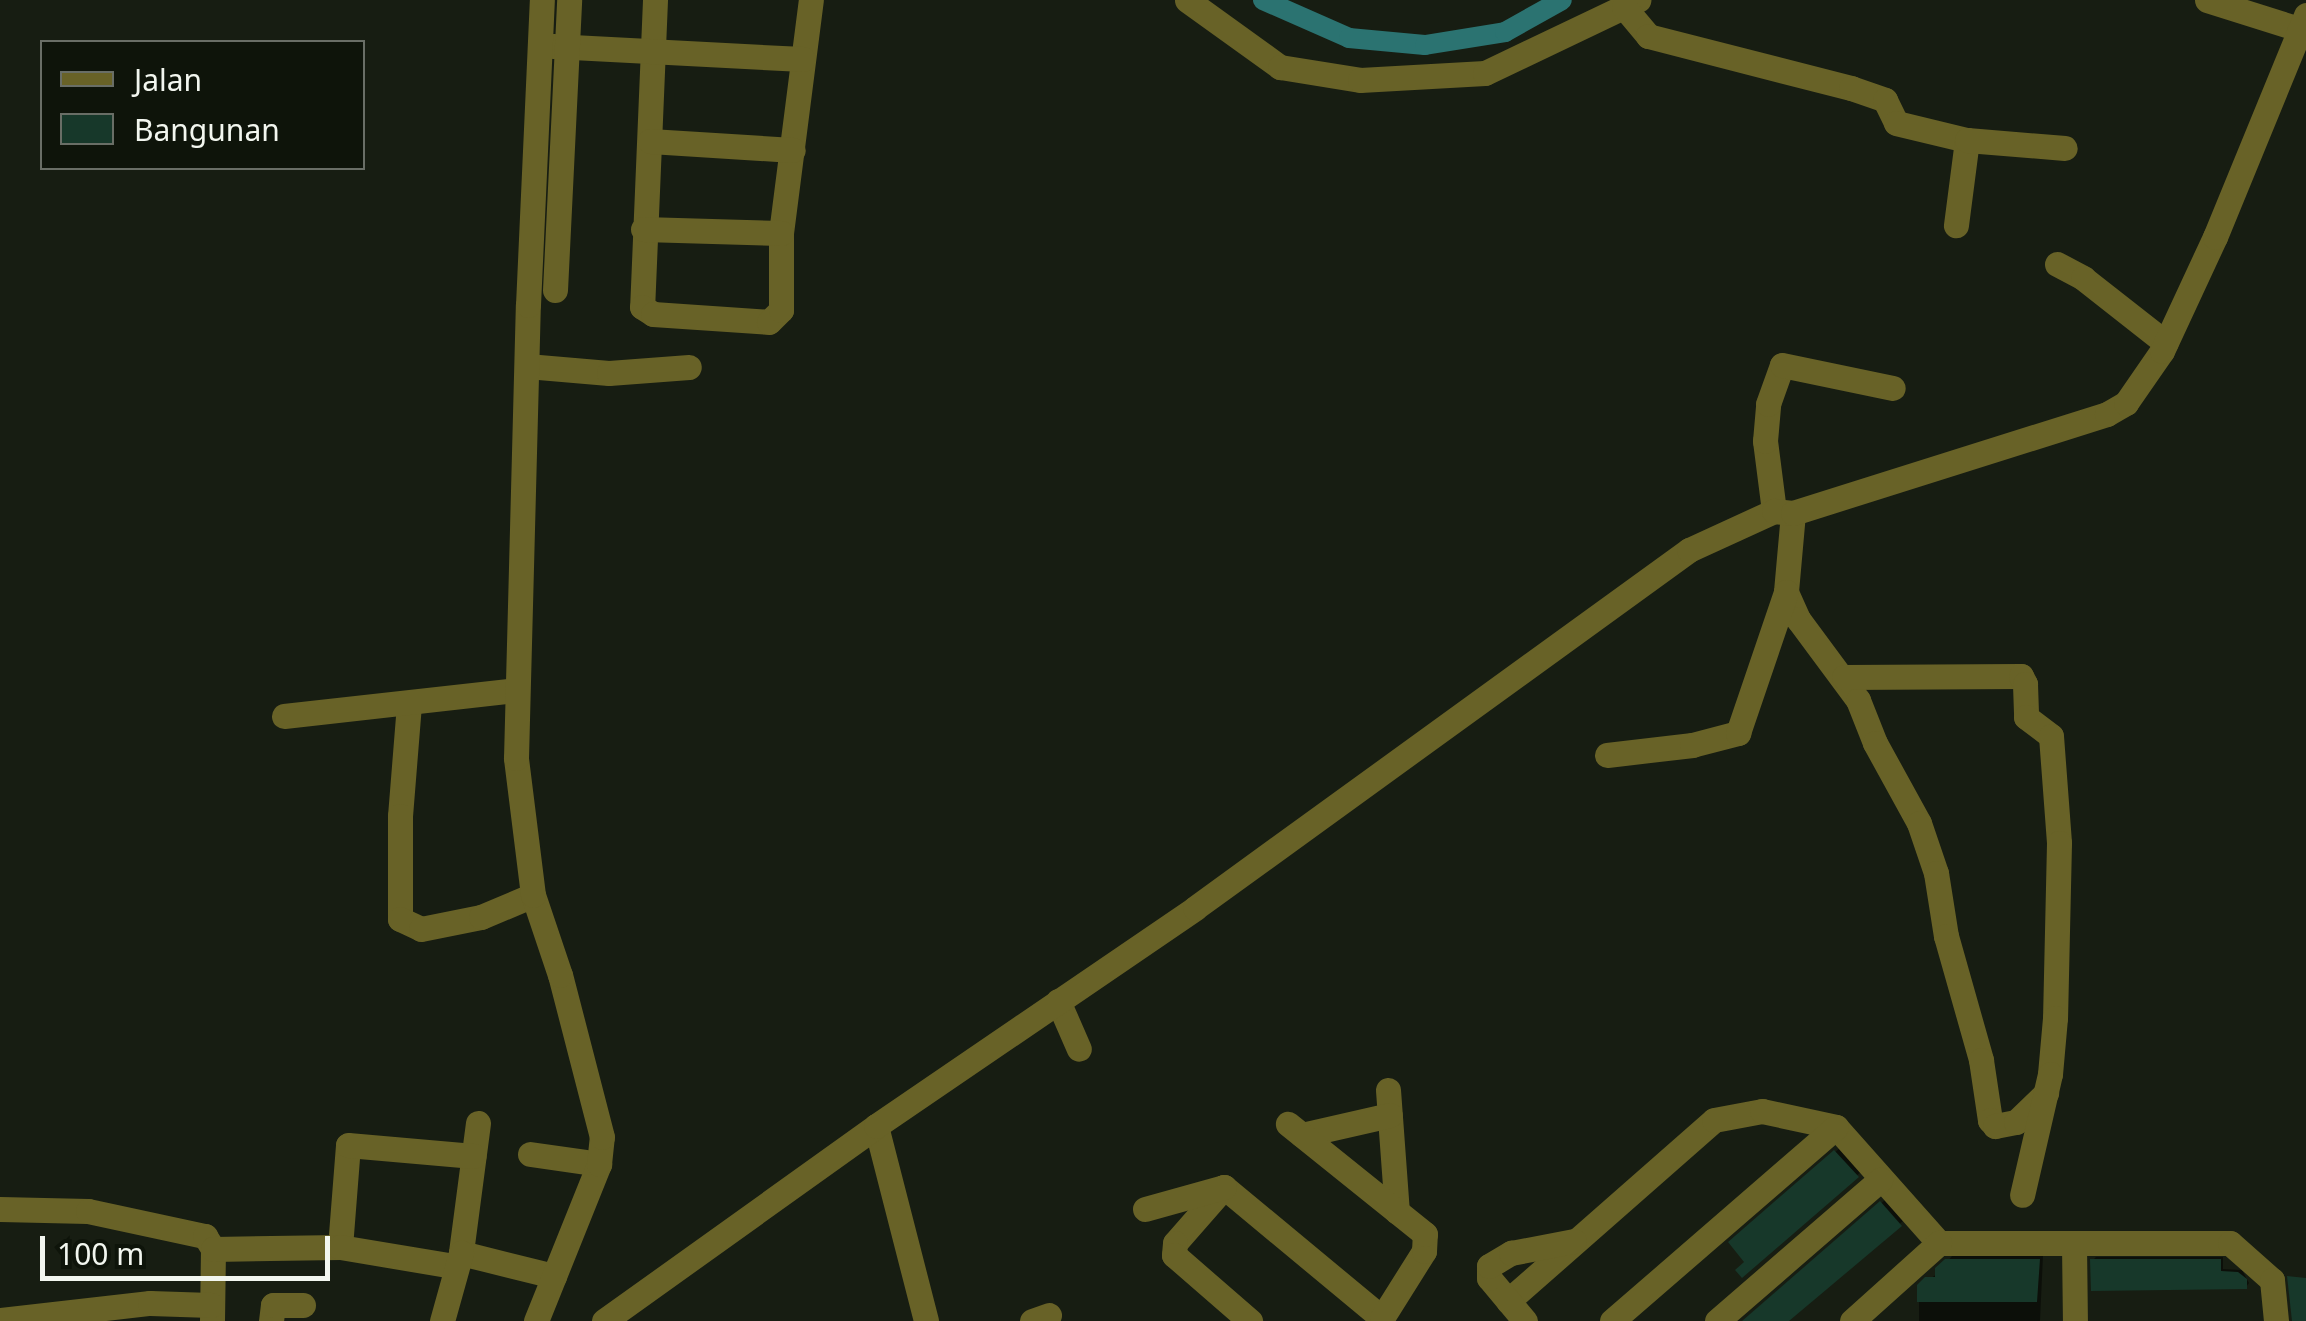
<!DOCTYPE html>
<html>
<head>
<meta charset="utf-8">
<style>
  body { margin:0 }
  #map { position:relative; width:2306px; height:1321px; overflow:hidden; background:#171d12; font-family:"Noto Sans",sans-serif }
  div>[style] { position:absolute }
  .shadow>* { inset:0; background:#0007 }
  .canal>* { height:20px; margin:-10px; padding:0 10px; transform-origin:10px; border-radius:10px; background:#2b7371 }
  .building>* { inset:0; background:#17382a }
  .minor>* { height:25px; margin:-12.5px; padding:0 12.5px; transform-origin:12.5px; border-radius:12.5px; background:#686227 }
  span { translate:-50% -50%; white-space:nowrap; text-align:center; line-height:1.15; -webkit-text-stroke:9px #0e140a; paint-order:stroke }
  .legend { position:absolute; left:40px; top:40px; width:325px; height:130px; box-sizing:border-box; background:#0e140a; border:2px solid #696e66; margin:0; padding:12px 18px; list-style:none; font-size:30px; color:#f2f6ef }
  .legend li { display:flex; align-items:center; gap:20px; height:50px }
  .legend b { width:50px; border:2px solid #696e66 }
  .scale { position:absolute; left:40px; top:1236px; width:290px; height:45px; box-sizing:border-box; border:5px solid #f2f6ef; border-top:0; padding-left:12px; font-size:30px; line-height:35px; white-space:nowrap; color:#f2f6ef; -webkit-text-stroke:8px #0e140a; paint-order:stroke }
</style>
</head>
<body>
<div id="map">
  <div class="shadow">
    <i style="clip-path:polygon(1841px 1147px,1862px 1171px,1742px 1275px,1747px 1262px,1731px 1242px)"></i>
    <i style="clip-path:polygon(1885px 1200px,1903px 1221px,1786px 1321px,1745px 1321px)"></i>
    <i style="clip-path:polygon(1952px 1256px,2043px 1256px,2040px 1321px,1919px 1321px,1919px 1286px,1937px 1274px)"></i>
    <i style="clip-path:polygon(2096px 1257px,2223px 1257px,2223px 1269px,2242px 1270px,2249px 1283px,2246px 1287px,2093px 1260px)"></i>
  </div>
  <div class="canal">
    <i style="left:1263px;top:0;width:94px;rotate:23.8deg"></i>
    <i style="left:1349px;top:38px;width:76px;rotate:5.3deg"></i>
    <i style="left:1425px;top:45px;width:81px;rotate:-9.2deg"></i>
    <i style="left:1505px;top:32px;width:65px;rotate:-29.3deg"></i>
  </div>
  <div class="building">
    <i style="clip-path:polygon(1834px 1150px,1859px 1177px,1742px 1278px,1735px 1270px,1744px 1262px,1728px 1242px)"></i>
    <i style="clip-path:polygon(1880px 1201px,1902px 1226px,1789px 1321px,1742px 1321px)"></i>
    <i style="clip-path:polygon(1945px 1259px,2040px 1259px,2037px 1302px,1917px 1302px,1917px 1285px,1925px 1277px,1935px 1277px,1935px 1268px)"></i>
    <i style="clip-path:polygon(2090px 1259px,2221px 1259px,2221px 1271px,2238px 1272px,2247px 1279px,2247px 1289px,2091px 1291px)"></i>
    <i style="clip-path:polygon(2287px 1276px,2306px 1278px,2306px 1321px,2292px 1321px)"></i>
  </div>
  <div class="minor">
    <i style="left:655px;top:0;width:307px;rotate:92.4deg"></i>
    <i style="left:642px;top:307px;width:13px;rotate:32deg"></i>
    <i style="left:653px;top:314px;width:116px;rotate:3.9deg"></i>
    <i style="left:769px;top:322px;width:17px;rotate:-45deg"></i>
    <i style="left:781px;top:310px;width:77px;rotate:-90deg"></i>
    <i style="left:781px;top:233px;width:235px;rotate:-82.7deg"></i>
    <i style="left:1187px;top:0;width:115px;rotate:35.8deg"></i>
    <i style="left:1280px;top:67px;width:81px;rotate:9.2deg"></i>
    <i style="left:1360px;top:80px;width:125px;rotate:-3.2deg"></i>
    <i style="left:1485px;top:73px;width:170px;rotate:-25.5deg"></i>
    <i style="left:2207px;top:0;width:96px;rotate:17.5deg"></i>
    <i style="left:1624px;top:7px;width:38px;rotate:50deg"></i>
    <i style="left:1648px;top:36px;width:210px;rotate:14.4deg"></i>
    <i style="left:1851px;top:88px;width:36px;rotate:19deg"></i>
    <i style="left:1885px;top:100px;width:25px;rotate:64deg"></i>
    <i style="left:1896px;top:123px;width:73px;rotate:13.5deg"></i>
    <i style="left:1967px;top:140px;width:86px;rotate:97.4deg"></i>
    <i style="left:553px;top:46px;width:250px;rotate:3deg"></i>
    <i style="left:1967px;top:140px;width:98px;rotate:4.7deg"></i>
    <i style="left:650px;top:141px;width:143px;rotate:3.6deg"></i>
    <i style="left:643px;top:229px;width:138px;rotate:1.7deg"></i>
    <i style="left:2057px;top:264px;width:30px;rotate:28deg"></i>
    <i style="left:2083px;top:278px;width:105px;rotate:38.1deg"></i>
    <i style="left:555px;top:290px;width:290px;rotate:-87.2deg"></i>
    <i style="left:527px;top:366px;width:82px;rotate:4.9deg"></i>
    <i style="left:609px;top:373px;width:80px;rotate:-4.3deg"></i>
    <i style="left:1774px;top:511px;width:71px;rotate:-97.3deg"></i>
    <i style="left:1765px;top:441px;width:37px;rotate:-85deg"></i>
    <i style="left:1768px;top:404px;width:41px;rotate:-70.3deg"></i>
    <i style="left:1782px;top:365px;width:113px;rotate:11.7deg"></i>
    <i style="left:1793px;top:513px;width:79px;rotate:95.1deg"></i>
    <i style="left:1786px;top:592px;width:30px;rotate:66deg"></i>
    <i style="left:1798px;top:619px;width:101px;rotate:53.5deg"></i>
    <i style="left:1858px;top:700px;width:46px;rotate:68.4deg"></i>
    <i style="left:1875px;top:743px;width:91px;rotate:61.2deg"></i>
    <i style="left:1919px;top:823px;width:53px;rotate:71.2deg"></i>
    <i style="left:1936px;top:873px;width:64px;rotate:81deg"></i>
    <i style="left:1946px;top:936px;width:129px;rotate:74.2deg"></i>
    <i style="left:1981px;top:1060px;width:61px;rotate:81.5deg"></i>
    <i style="left:1990px;top:1120px;width:8px;rotate:50deg"></i>
    <i style="left:1995px;top:1126px;width:21px;rotate:-11deg"></i>
    <i style="left:2016px;top:1122px;width:42px;rotate:-44deg"></i>
    <i style="left:1844px;top:677px;width:177px;rotate:-0.3deg"></i>
    <i style="left:2021px;top:676px;width:9px;rotate:63deg"></i>
    <i style="left:2025px;top:684px;width:33px;rotate:88deg"></i>
    <i style="left:2026px;top:717px;width:31px;rotate:37deg"></i>
    <i style="left:2051px;top:736px;width:107px;rotate:85.7deg"></i>
    <i style="left:2059px;top:843px;width:175px;rotate:91.3deg"></i>
    <i style="left:2055px;top:1018px;width:56px;rotate:95.1deg"></i>
    <i style="left:2050px;top:1074px;width:124px;rotate:103deg"></i>
    <i style="left:409px;top:704px;width:112px;rotate:94.6deg"></i>
    <i style="left:400px;top:816px;width:103px;rotate:90deg"></i>
    <i style="left:400px;top:919px;width:23px;rotate:25deg"></i>
    <i style="left:421px;top:929px;width:61px;rotate:-11.3deg"></i>
    <i style="left:481px;top:917px;width:56px;rotate:-22.9deg"></i>
    <i style="left:284px;top:716px;width:234px;rotate:-6.4deg"></i>
    <i style="left:1607px;top:755px;width:86px;rotate:-6.7deg"></i>
    <i style="left:1692px;top:745px;width:48px;rotate:-14.6deg"></i>
    <i style="left:1738px;top:733px;width:149px;rotate:-71.2deg"></i>
    <i style="left:1058px;top:1001px;width:52px;rotate:66.4deg"></i>
    <i style="left:1388px;top:1090px;width:122px;rotate:85.8deg"></i>
    <i style="left:478px;top:1123px;width:131px;rotate:97.5deg"></i>
    <i style="left:461px;top:1253px;width:96px;rotate:13.9deg"></i>
    <i style="left:876px;top:1126px;width:201px;rotate:75.6deg"></i>
    <i style="left:1302px;top:1135px;width:90px;rotate:-12.8deg"></i>
    <i style="left:530px;top:1154px;width:70px;rotate:8.2deg"></i>
    <i style="left:1224px;top:1187px;width:205px;rotate:39.7deg"></i>
    <i style="left:1382px;top:1318px;width:79px;rotate:-57.9deg"></i>
    <i style="left:1424px;top:1251px;width:17px;rotate:-87deg"></i>
    <i style="left:1425px;top:1234px;width:176px;rotate:-141.2deg"></i>
    <i style="left:1224px;top:1187px;width:74px;rotate:131.2deg"></i>
    <i style="left:1175px;top:1243px;width:12px;rotate:95deg"></i>
    <i style="left:1174px;top:1255px;width:101px;rotate:41deg"></i>
    <i style="left:0;top:1209px;width:88px;rotate:1.3deg"></i>
    <i style="left:88px;top:1211px;width:120px;rotate:12.1deg"></i>
    <i style="left:205px;top:1236px;width:15px;rotate:58deg"></i>
    <i style="left:213px;top:1249px;width:72px;rotate:90.8deg"></i>
    <i style="left:1145px;top:1209px;width:82px;rotate:-15.6deg"></i>
    <i style="left:2074px;top:1244px;width:77px;rotate:89.3deg"></i>
    <i style="left:340px;top:1247px;width:102px;rotate:-85.5deg"></i>
    <i style="left:348px;top:1145px;width:126px;rotate:5deg"></i>
    <i style="left:213px;top:1249px;width:127px;rotate:-0.9deg"></i>
    <i style="left:340px;top:1247px;width:116px;rotate:9.5deg"></i>
    <i style="left:1508px;top:1301px;width:274px;rotate:-41.3deg"></i>
    <i style="left:1714px;top:1120px;width:49px;rotate:-10.6deg"></i>
    <i style="left:1762px;top:1111px;width:76px;rotate:12.2deg"></i>
    <i style="left:1836px;top:1127px;width:155px;rotate:48.4deg"></i>
    <i style="left:1939px;top:1243px;width:291px"></i>
    <i style="left:2230px;top:1243px;width:56px;rotate:41.4deg"></i>
    <i style="left:2272px;top:1280px;width:41px;rotate:84.4deg"></i>
    <i style="left:0;top:1320px;width:151px;rotate:-6.5deg"></i>
    <i style="left:150px;top:1303px;width:61px;rotate:1.9deg"></i>
    <i style="left:271px;top:1321px;width:16px;rotate:-83deg"></i>
    <i style="left:273px;top:1305px;width:30px"></i>
    <i style="left:442px;top:1321px;width:71px;rotate:-74.4deg"></i>
    <i style="left:536px;top:1321px;width:169px;rotate:-68.1deg"></i>
    <i style="left:599px;top:1164px;width:27px;rotate:-84deg"></i>
    <i style="left:602px;top:1137px;width:167px;rotate:-104.5deg"></i>
    <i style="left:560px;top:975px;width:84px;rotate:-108.6deg"></i>
    <i style="left:533px;top:895px;width:138px;rotate:-97.1deg"></i>
    <i style="left:516px;top:758px;width:453px;rotate:-88.5deg"></i>
    <i style="left:528px;top:305px;width:305px;rotate:-87.4deg"></i>
    <i style="left:604px;top:1321px;width:335px;rotate:-35.6deg"></i>
    <i style="left:876px;top:1126px;width:386px;rotate:-34.3deg"></i>
    <i style="left:1195px;top:908px;width:610px;rotate:-35.93deg"></i>
    <i style="left:1689px;top:550px;width:94px;rotate:-24.6deg"></i>
    <i style="left:1774px;top:511px;width:19px;rotate:6deg"></i>
    <i style="left:1793px;top:513px;width:329px;rotate:-17.5deg"></i>
    <i style="left:2107px;top:414px;width:22px;rotate:-30deg"></i>
    <i style="left:2126px;top:403px;width:63px;rotate:-55.3deg"></i>
    <i style="left:2162px;top:351px;width:126px;rotate:-65.1deg"></i>
    <i style="left:2215px;top:237px;width:240px;rotate:-67.7deg"></i>
    <i style="left:1032px;top:1321px;width:18px;rotate:-19deg"></i>
    <i style="left:1525px;top:1321px;width:56px;rotate:-129.9deg"></i>
    <i style="left:1489px;top:1278px;width:12px;rotate:-90deg"></i>
    <i style="left:1489px;top:1266px;width:26px;rotate:-31deg"></i>
    <i style="left:1511px;top:1253px;width:64px;rotate:-10.8deg"></i>
    <i style="left:1612px;top:1321px;width:296px;rotate:-40.9deg"></i>
    <i style="left:1717px;top:1321px;width:216px;rotate:-40.9deg"></i>
    <i style="left:1852px;top:1321px;width:117px;rotate:-41.9deg"></i>
  </div>
  <ul class="legend">
  <li><b style="height:12px;background:#686227"></b>Jalan</li>
  <li><b style="height:28px;background:#17382a"></b>Bangunan</li>
  </ul>
  <div class="scale">100 m</div>
</div>
</body>
</html>
